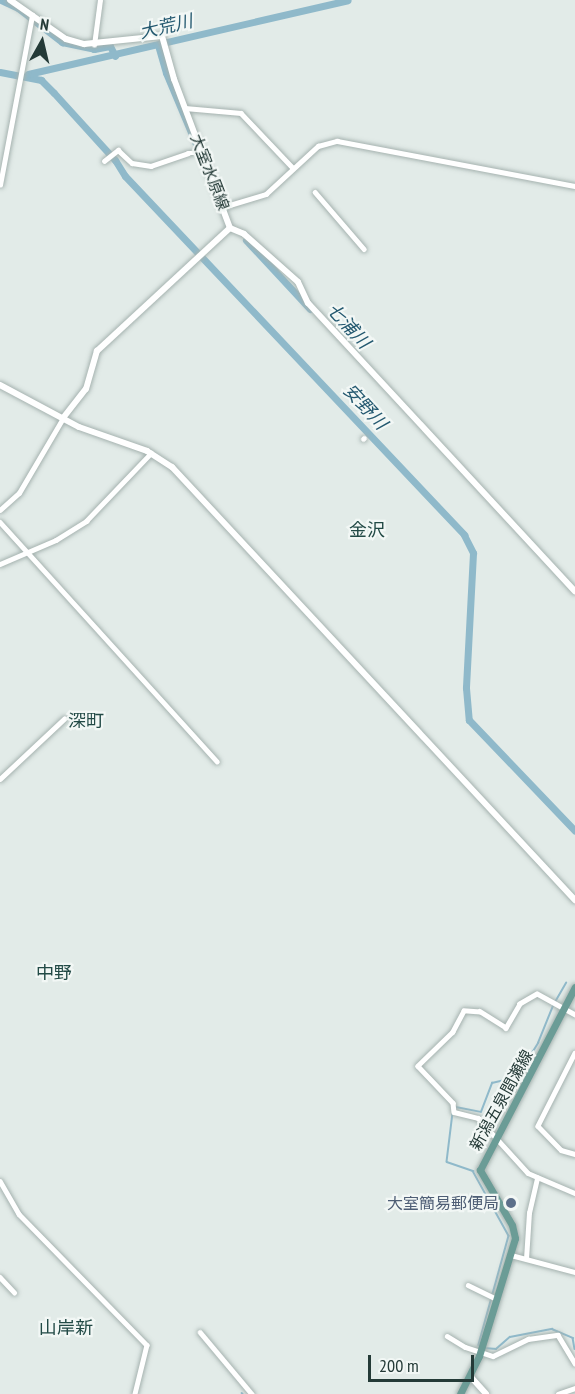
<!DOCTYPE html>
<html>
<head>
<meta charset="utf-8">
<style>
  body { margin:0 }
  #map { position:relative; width:575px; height:1394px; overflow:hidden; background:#e2ebe8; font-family:"PT Sans Narrow","Noto Sans JP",sans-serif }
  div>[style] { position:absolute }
  .stream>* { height:1.5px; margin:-0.75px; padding:0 0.75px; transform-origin:0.75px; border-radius:0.75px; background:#8fb9ca }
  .river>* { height:7px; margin:-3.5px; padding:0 3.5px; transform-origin:3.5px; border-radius:3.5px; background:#8fb9ca }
  .roads { filter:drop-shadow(0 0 2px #a5b2af) drop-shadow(0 0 2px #a5b2af) }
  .street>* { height:4.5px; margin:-2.25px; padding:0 2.25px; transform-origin:2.25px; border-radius:2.25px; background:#fff }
  .secondary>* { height:6px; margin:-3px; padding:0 3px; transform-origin:3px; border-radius:3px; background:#fff }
  .primary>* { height:7px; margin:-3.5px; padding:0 3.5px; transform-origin:3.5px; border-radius:3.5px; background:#6b9c96 }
  .dots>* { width:16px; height:16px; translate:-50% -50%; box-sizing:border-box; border:3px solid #f2f7f5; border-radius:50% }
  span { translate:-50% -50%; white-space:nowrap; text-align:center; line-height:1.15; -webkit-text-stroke:4.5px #f2f7f5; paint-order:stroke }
  .street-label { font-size:16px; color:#243a37 }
  .service-label { font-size:16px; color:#4e5e75 }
  .right { translate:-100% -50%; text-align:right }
  .water-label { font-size:18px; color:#245970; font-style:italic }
  .neighbourhood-label { font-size:18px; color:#224a46 }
  .north { position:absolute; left:12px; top:12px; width:60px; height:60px; -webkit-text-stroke:4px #f2f7f5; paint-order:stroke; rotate:8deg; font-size:16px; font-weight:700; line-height:24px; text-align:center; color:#243a37 }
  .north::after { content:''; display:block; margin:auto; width:21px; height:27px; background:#243a37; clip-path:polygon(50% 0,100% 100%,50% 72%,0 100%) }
  .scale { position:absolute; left:368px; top:1355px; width:106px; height:27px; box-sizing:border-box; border:3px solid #243a37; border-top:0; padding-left:8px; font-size:18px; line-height:21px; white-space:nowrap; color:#243a37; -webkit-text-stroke:4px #f2f7f5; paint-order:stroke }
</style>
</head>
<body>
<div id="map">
  <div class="stream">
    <i style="left:555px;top:1002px;width:22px;rotate:-60deg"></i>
    <i style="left:456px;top:1107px;width:25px;rotate:11deg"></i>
    <i style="left:481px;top:1112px;width:31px;rotate:-69deg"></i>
    <i style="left:492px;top:1083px;width:26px;rotate:-13deg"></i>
    <i style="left:517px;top:1077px;width:40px;rotate:-58deg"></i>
    <i style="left:538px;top:1043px;width:40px;rotate:-68deg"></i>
    <i style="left:453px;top:1113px;width:49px;rotate:97deg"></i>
    <i style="left:447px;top:1162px;width:28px;rotate:19deg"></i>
    <i style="left:473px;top:1171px;width:74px;rotate:61deg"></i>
    <i style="left:509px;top:1236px;width:113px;rotate:105.4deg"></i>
    <i style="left:485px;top:1348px;width:11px;rotate:5deg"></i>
    <i style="left:496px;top:1349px;width:18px;rotate:-41deg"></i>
    <i style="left:510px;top:1337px;width:43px;rotate:-10.8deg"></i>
    <i style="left:552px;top:1329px;width:23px;rotate:23deg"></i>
    <i style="left:573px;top:1338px;width:11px;rotate:80deg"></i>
    <i style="left:242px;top:1393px;width:1px;rotate:45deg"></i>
  </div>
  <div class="river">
    <i style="left:1px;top:0;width:19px;rotate:25deg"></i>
    <i style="left:18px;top:8px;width:56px;rotate:37.7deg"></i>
    <i style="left:62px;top:42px;width:33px;rotate:12deg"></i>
    <i style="left:94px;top:49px;width:16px;rotate:-11deg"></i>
    <i style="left:110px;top:46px;width:11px;rotate:63deg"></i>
    <i style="left:158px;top:45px;width:29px;rotate:74deg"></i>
    <i style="left:166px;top:73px;width:85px;rotate:67.1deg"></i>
    <i style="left:0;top:72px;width:42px;rotate:11deg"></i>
    <i style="left:41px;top:80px;width:18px;rotate:45deg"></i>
    <i style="left:54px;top:93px;width:91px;rotate:47.7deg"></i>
    <i style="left:115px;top:160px;width:19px;rotate:58deg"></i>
    <i style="left:125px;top:176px;width:494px;rotate:46.6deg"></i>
    <i style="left:464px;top:535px;width:20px;rotate:63deg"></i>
    <i style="left:473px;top:553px;width:135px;rotate:93deg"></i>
    <i style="left:466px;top:688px;width:32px;rotate:85deg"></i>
    <i style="left:469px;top:720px;width:153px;rotate:46.3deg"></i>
    <i style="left:28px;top:74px;width:328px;rotate:-13deg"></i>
    <i style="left:246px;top:240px;width:94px;rotate:47.2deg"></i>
  </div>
  <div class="roads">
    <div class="street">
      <i style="left:94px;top:45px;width:45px;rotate:-82.4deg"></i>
      <i style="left:185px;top:108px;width:56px;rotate:5.1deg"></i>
      <i style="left:241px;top:113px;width:74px;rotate:46.6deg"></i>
      <i style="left:104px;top:161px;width:18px;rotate:-38deg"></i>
      <i style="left:118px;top:150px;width:19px;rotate:43deg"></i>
      <i style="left:132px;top:163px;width:19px;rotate:9deg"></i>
      <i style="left:151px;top:166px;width:39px;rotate:-19deg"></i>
      <i style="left:188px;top:153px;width:15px"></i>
      <i style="left:0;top:185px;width:173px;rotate:-79.3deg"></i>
      <i style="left:315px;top:192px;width:75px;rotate:49.3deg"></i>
      <i style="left:223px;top:207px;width:45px;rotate:-16.8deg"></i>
      <i style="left:266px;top:194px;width:71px;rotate:-42.7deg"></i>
      <i style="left:318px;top:146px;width:20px;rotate:-15deg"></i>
      <i style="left:337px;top:141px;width:242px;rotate:10.7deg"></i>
      <i style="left:363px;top:439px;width:1px;rotate:-45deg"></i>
      <i style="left:0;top:510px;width:25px;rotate:-42deg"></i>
      <i style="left:19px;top:493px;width:87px;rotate:-59.6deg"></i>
      <i style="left:0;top:522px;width:323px;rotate:47.8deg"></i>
      <i style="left:0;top:564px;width:61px;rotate:-23.2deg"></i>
      <i style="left:56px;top:540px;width:36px;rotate:-32deg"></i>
      <i style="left:86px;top:521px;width:94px;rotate:-46.3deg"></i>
      <i style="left:0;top:779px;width:88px;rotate:-43.2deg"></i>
      <i style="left:575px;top:1015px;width:43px;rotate:-151.1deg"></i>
      <i style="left:537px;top:994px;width:20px;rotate:150deg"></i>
      <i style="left:520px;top:1004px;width:28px;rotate:120deg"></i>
      <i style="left:506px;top:1028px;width:31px;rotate:-148deg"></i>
      <i style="left:480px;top:1012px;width:16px;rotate:-176deg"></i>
      <i style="left:464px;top:1011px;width:24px;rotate:118deg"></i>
      <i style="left:453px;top:1032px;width:49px;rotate:135.8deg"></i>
      <i style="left:418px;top:1066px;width:51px;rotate:46.6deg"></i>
      <i style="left:453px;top:1103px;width:9px;rotate:84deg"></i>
      <i style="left:454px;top:1112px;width:25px;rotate:14deg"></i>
      <i style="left:478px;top:1118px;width:74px;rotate:47.7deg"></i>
      <i style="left:528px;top:1173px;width:51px;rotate:23.1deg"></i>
      <i style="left:575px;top:1053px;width:82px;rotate:116.9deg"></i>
      <i style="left:538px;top:1126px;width:33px;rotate:46deg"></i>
      <i style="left:561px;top:1150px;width:15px;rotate:16deg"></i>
      <i style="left:0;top:1181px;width:38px;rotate:60deg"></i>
      <i style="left:19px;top:1214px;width:183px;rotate:45.7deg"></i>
      <i style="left:147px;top:1345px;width:50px;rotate:103.8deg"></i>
      <i style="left:511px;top:1255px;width:66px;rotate:14.9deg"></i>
      <i style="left:526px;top:1259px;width:46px;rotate:-86.3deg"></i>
      <i style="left:529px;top:1213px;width:36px;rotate:-77deg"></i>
      <i style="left:0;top:1277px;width:21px;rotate:47deg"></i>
      <i style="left:468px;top:1285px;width:32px;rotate:26deg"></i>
      <i style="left:200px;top:1332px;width:81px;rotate:50deg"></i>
      <i style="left:447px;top:1336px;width:21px;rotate:31deg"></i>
      <i style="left:465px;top:1347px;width:29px;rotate:18deg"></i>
      <i style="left:493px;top:1356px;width:39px;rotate:-26deg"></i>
      <i style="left:528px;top:1339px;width:30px;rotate:-8deg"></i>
      <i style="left:558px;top:1335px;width:33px;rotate:59deg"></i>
      <i style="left:558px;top:1394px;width:18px;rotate:-19deg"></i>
    </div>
    <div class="secondary">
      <i style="left:10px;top:0;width:68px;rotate:34.9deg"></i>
      <i style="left:66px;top:39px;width:19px;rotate:16deg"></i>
      <i style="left:84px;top:44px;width:78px;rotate:-5.9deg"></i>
      <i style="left:162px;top:36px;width:45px;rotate:74.4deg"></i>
      <i style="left:174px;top:79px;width:159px;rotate:69.4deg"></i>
      <i style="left:230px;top:228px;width:15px;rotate:23deg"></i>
      <i style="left:244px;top:234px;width:72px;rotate:41.6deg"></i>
      <i style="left:298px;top:282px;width:23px;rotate:65deg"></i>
      <i style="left:308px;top:303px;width:393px;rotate:47.2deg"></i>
      <i style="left:0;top:385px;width:89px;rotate:28deg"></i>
      <i style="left:79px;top:427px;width:72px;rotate:19.4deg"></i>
      <i style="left:147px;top:451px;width:30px;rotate:33deg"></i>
      <i style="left:172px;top:467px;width:592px;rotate:47.06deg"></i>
      <i style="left:63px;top:418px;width:37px;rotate:-52deg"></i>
      <i style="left:86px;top:389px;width:40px;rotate:-74deg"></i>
      <i style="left:97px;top:351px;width:181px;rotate:-42.8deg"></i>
      <i style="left:470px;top:1376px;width:24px;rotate:48deg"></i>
    </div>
    <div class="primary">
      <i style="left:460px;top:1394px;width:42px;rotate:-63.4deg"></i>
      <i style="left:479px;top:1356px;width:123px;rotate:-73deg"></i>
      <i style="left:515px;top:1238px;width:13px;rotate:-103deg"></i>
      <i style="left:512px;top:1225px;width:64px;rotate:-120.2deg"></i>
      <i style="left:480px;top:1170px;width:206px;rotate:-62.6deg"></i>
    </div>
  </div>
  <div class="dots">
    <i style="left:511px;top:1203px;background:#5c6f8a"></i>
  </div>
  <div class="street-label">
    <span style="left:210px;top:172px;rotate:69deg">大室水原線</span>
    <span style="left:501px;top:1100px;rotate:-61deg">新潟五泉間瀬線</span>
  </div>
  <div class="service-label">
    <span class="right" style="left:499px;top:1203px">大室簡易郵便局</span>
  </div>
  <div class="water-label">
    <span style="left:166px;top:27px;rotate:-13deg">大荒川</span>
    <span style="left:348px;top:326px;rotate:47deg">七浦川</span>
    <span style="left:365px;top:407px;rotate:47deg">安野川</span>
  </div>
  <div class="neighbourhood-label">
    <span style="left:367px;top:530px">金沢</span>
    <span style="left:86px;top:721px">深町</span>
    <span style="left:54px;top:973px">中野</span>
    <span style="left:66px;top:1328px">山岸新</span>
  </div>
  <div class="north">N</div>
  <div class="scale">200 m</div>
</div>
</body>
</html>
